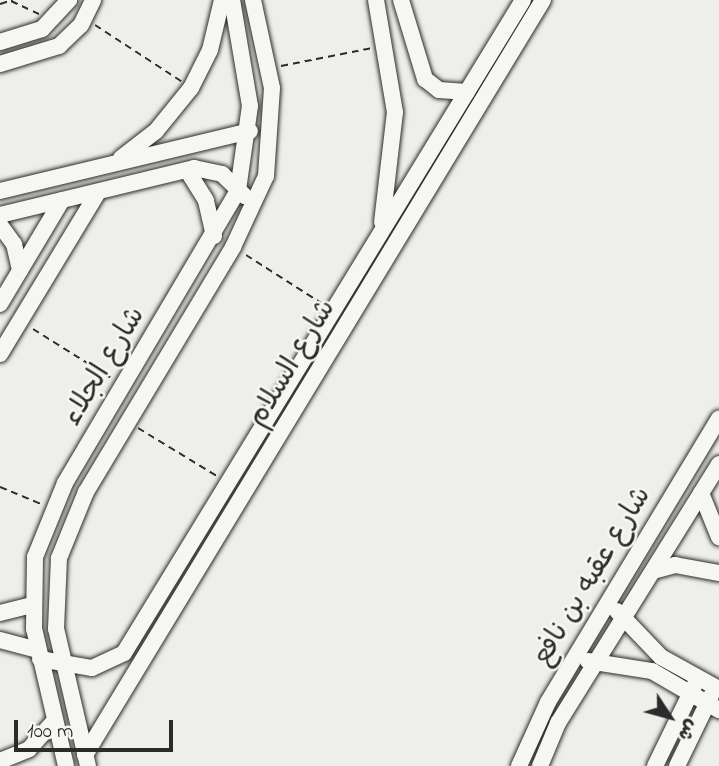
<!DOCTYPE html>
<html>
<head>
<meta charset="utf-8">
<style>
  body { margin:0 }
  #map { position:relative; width:719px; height:766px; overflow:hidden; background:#eeeeea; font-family:"Indie Flower","Playpen Sans Arabic",sans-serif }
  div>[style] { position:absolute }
  .path>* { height:2px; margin-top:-1px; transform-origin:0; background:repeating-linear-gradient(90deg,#2b2b2b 0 7px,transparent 0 12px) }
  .roads { filter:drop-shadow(0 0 2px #2b2b2b) drop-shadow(0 0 2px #2b2b2b) }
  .minor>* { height:16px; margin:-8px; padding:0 8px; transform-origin:8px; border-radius:8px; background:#f6f6f2 }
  span { translate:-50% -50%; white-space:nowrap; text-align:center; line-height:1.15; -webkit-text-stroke:5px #f6f6f2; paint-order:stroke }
  .street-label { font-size:28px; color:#2b2b2b }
  .north { position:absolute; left:635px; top:682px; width:70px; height:70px; -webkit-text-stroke:5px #f6f6f2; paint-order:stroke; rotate:126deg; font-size:19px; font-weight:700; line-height:28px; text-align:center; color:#2b2b2b }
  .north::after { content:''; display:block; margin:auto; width:24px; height:32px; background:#2b2b2b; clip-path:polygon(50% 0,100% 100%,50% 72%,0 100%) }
  .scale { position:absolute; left:14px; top:720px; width:159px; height:32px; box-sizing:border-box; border:4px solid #2b2b2b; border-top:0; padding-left:9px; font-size:21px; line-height:24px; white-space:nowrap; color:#2b2b2b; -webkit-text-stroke:5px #f6f6f2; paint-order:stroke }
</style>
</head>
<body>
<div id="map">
  <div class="path">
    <i style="left:11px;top:1px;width:31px;rotate:25deg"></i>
    <i style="left:0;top:4px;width:13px;rotate:-18deg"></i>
    <i style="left:95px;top:25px;width:103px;rotate:33.1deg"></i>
    <i style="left:281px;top:66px;width:93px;rotate:-11.2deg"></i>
    <i style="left:246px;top:255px;width:89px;rotate:32.6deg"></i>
    <i style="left:33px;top:329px;width:92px;rotate:32.1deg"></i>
    <i style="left:138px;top:428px;width:92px;rotate:31.3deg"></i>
    <i style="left:0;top:487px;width:44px;rotate:22.5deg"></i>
  </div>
  <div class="roads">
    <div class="minor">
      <i style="left:376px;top:0;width:114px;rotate:80.4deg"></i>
      <i style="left:395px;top:112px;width:111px;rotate:96.7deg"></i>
      <i style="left:401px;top:0;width:83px;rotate:73.1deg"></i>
      <i style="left:425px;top:79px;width:18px;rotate:38deg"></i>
      <i style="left:439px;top:90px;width:28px;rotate:4deg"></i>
      <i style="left:0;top:42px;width:44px;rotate:-17.2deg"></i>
      <i style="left:42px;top:29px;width:40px;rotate:-47deg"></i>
      <i style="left:0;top:64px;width:62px;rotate:-17deg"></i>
      <i style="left:59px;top:46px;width:30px;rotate:-44deg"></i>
      <i style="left:81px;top:25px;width:28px;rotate:-64deg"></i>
      <i style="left:121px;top:158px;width:44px;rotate:-37.6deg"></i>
      <i style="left:156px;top:131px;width:55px;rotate:-50.9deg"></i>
      <i style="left:191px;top:88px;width:42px;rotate:-63.4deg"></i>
      <i style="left:210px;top:50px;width:51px;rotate:-76.5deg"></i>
      <i style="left:187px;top:170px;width:36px;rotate:58deg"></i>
      <i style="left:206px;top:201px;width:36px;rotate:77deg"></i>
      <i style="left:0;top:191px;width:257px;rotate:-13.5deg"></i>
      <i style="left:0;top:215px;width:200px;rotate:-13.6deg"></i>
      <i style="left:194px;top:168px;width:29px;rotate:12deg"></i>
      <i style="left:222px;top:174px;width:32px;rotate:44deg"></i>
      <i style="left:0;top:225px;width:24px;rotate:54deg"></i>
      <i style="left:14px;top:244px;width:27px;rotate:77deg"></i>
      <i style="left:0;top:304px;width:121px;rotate:-59.2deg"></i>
      <i style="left:0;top:354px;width:189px;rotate:-58.8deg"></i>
      <i style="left:701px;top:493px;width:48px;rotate:67.8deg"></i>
      <i style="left:653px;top:571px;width:23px;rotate:-15deg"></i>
      <i style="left:675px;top:565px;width:45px;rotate:10.3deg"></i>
      <i style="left:617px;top:611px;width:64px;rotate:46.3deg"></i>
      <i style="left:661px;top:657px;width:66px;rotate:28.9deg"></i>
      <i style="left:0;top:613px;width:32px;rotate:-14deg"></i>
      <i style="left:0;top:640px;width:39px;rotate:15deg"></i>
      <i style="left:40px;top:659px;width:53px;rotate:9.8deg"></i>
      <i style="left:92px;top:668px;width:35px;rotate:-25deg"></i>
      <i style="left:124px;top:653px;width:765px;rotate:-58.57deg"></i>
      <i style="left:588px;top:661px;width:65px;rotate:8.9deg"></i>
      <i style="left:652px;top:671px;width:78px;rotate:30.2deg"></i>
      <i style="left:85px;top:755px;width:883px;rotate:-58.76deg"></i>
      <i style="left:0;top:761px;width:31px;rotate:-22deg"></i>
      <i style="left:29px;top:749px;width:39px;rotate:-48deg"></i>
      <i style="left:66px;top:766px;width:141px;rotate:-103.1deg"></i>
      <i style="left:34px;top:629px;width:72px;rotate:-89.2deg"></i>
      <i style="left:35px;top:557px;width:80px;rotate:-67.9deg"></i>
      <i style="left:65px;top:483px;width:340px;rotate:-59.4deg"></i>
      <i style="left:238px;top:190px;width:85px;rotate:-81.9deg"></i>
      <i style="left:250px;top:106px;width:108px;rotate:-99.6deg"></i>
      <i style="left:88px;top:766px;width:141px;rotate:-103.1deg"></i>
      <i style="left:56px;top:629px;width:71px;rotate:-87.6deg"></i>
      <i style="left:59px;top:558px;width:71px;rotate:-67.8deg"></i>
      <i style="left:86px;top:492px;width:286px;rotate:-59deg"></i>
      <i style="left:233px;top:247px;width:78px;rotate:-65.1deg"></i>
      <i style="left:266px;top:176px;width:88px;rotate:-86.1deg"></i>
      <i style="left:272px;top:88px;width:90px;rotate:-102.2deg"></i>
      <i style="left:519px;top:766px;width:70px;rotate:-65.6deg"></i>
      <i style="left:548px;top:702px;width:331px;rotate:-58.9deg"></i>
      <i style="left:540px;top:766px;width:47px;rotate:-67.3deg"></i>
      <i style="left:558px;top:723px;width:305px;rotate:-58.1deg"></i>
      <i style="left:655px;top:766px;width:89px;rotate:-64deg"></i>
      <i style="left:677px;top:766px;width:78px;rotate:-64.1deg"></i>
    </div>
  </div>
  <div class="street-label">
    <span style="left:293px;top:364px;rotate:-59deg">شارع السلام</span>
    <span style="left:105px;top:367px;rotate:-59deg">شارع الجلاء</span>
    <span style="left:593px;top:577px;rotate:-59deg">شارع عقبه بن نافع</span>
  </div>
  <div class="north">ش</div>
  <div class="scale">100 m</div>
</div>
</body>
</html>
